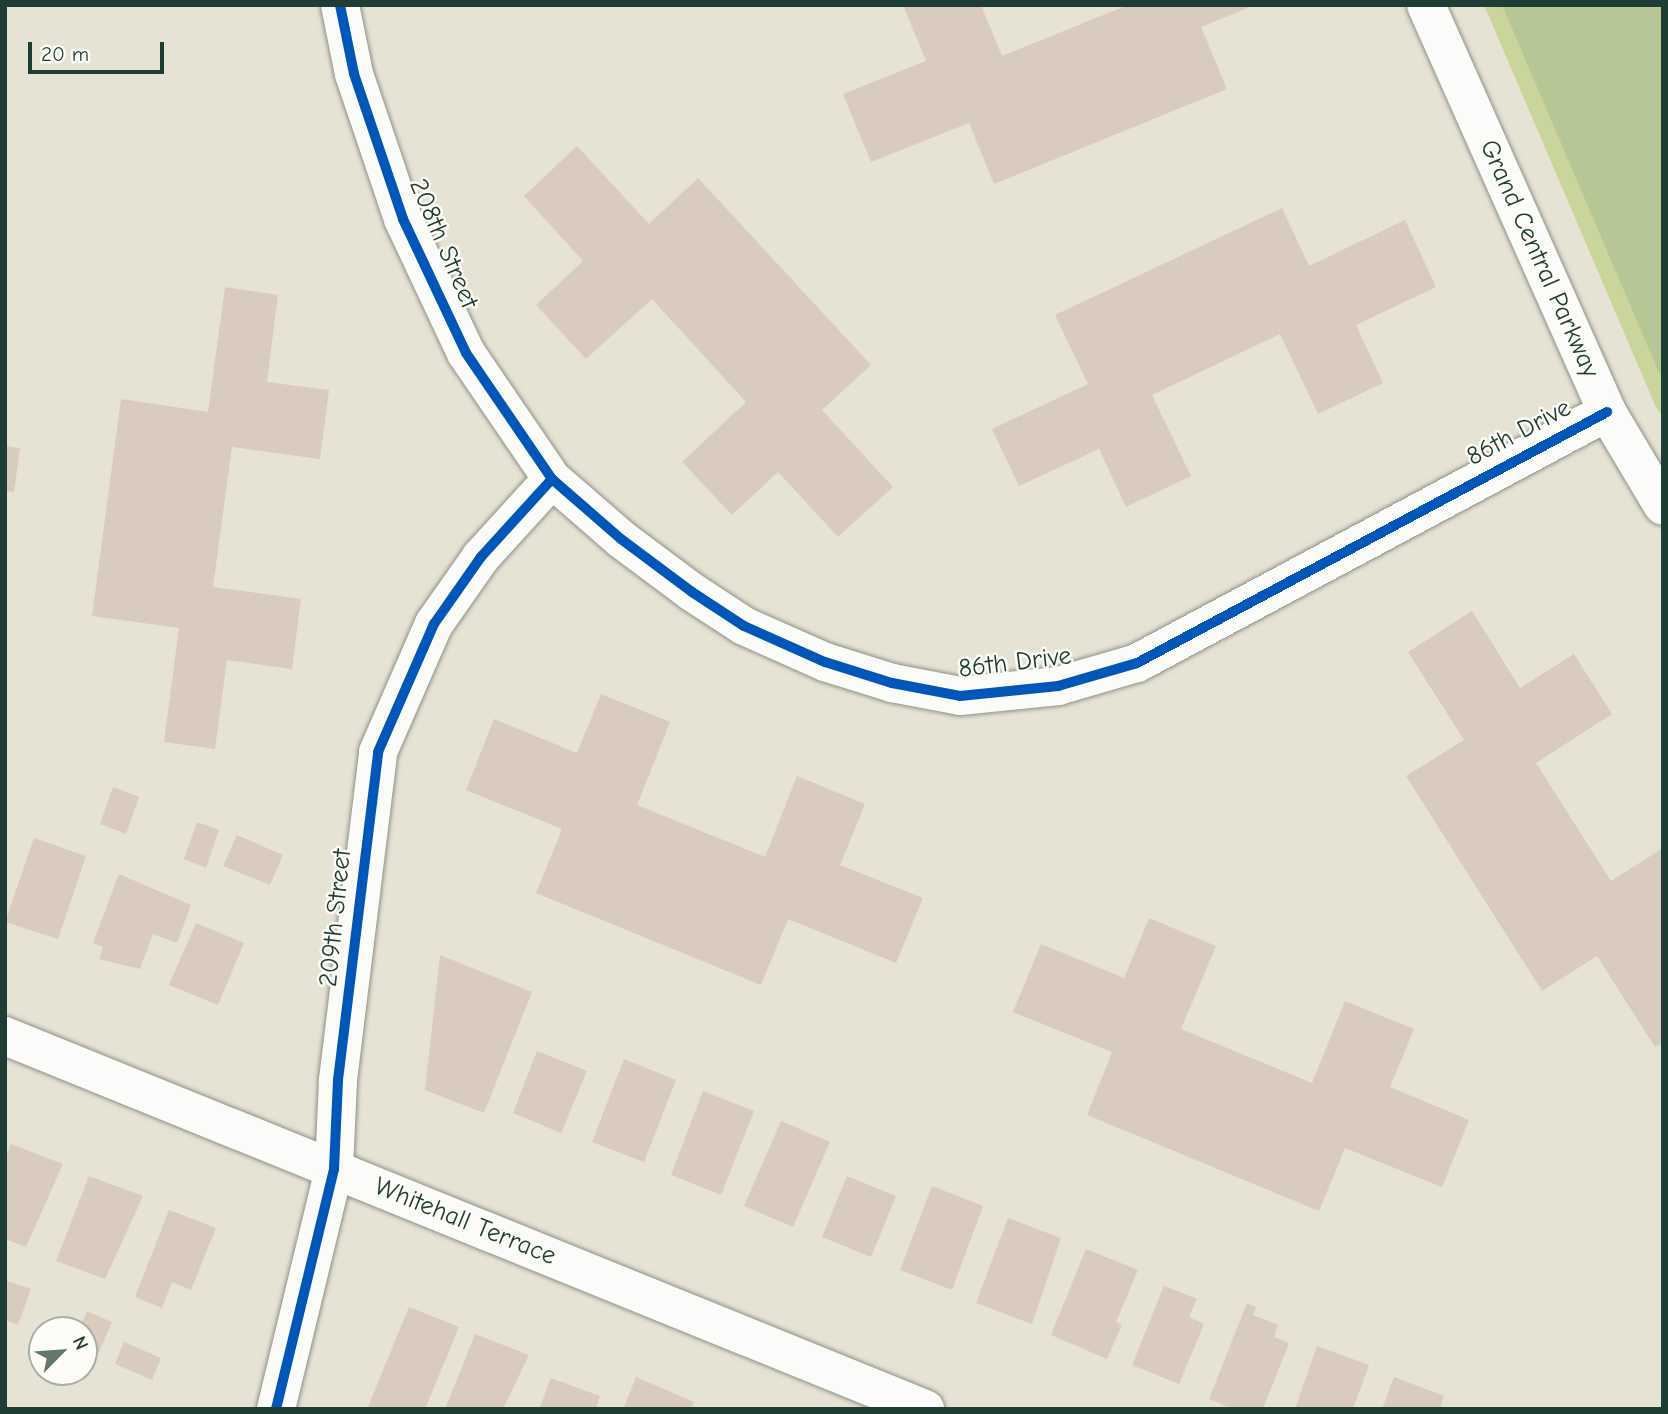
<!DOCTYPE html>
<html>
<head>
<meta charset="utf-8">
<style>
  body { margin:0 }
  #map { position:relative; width:1668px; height:1414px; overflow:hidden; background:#e7e3d4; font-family:"Comic Neue",sans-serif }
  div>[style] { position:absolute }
  .green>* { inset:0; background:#cad59c }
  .forest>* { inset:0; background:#b6c695 }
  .building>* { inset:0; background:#d9cbbe }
  .roads { filter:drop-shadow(0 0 2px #8e9188) drop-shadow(0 0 2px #8e9188) }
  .street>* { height:38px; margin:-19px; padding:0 19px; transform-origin:19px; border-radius:19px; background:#fbfbf9 }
  .cycleway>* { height:10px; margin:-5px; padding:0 5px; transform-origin:5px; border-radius:5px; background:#0057b8 }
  span { translate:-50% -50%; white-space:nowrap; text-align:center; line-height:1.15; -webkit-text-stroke:5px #fdfcf7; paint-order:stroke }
  .street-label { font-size:26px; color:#1f3d34 }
  .frame { position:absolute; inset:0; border:7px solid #1f3d34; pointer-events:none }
  .north { position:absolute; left:28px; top:1316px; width:70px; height:70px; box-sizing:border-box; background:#fdfcf7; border:2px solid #a4b0a9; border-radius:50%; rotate:65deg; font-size:19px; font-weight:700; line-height:28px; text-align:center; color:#1f3d34 }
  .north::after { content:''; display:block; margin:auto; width:24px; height:32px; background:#65776c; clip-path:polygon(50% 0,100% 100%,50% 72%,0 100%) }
  .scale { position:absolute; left:28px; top:42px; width:136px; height:32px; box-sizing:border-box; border:4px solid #1f3d34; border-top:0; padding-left:9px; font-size:21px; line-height:24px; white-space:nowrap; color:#1f3d34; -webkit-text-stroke:5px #fdfcf7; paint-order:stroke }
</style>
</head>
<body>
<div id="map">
  <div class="green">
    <i style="clip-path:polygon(1484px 5px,1663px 5px,1663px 418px,1655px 405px)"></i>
  </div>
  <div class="forest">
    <i style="clip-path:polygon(1502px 5px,1663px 5px,1663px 378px,1657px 368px)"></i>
  </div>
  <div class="building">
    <i style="clip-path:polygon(903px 5px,981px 5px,1002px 56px,1128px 5px,1255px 5px,1201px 27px,1227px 89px,994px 184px,969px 123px,871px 162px,843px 94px,926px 61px)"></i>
    <i style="clip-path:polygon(577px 146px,649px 224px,698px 178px,871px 365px,822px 410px,893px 487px,838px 537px,778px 472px,732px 515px,682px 462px,746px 402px,652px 299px,586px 359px,536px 305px,583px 261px,524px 196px)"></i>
    <i style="clip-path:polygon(1282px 208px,1309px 266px,1405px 220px,1436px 287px,1356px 325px,1383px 383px,1318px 414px,1280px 334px,1152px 395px,1191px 476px,1126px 507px,1099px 449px,1019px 486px,992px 429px,1088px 384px,1055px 315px)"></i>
    <i style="clip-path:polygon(225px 287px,278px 295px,267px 382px,329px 390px,320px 459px,232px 447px,213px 587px,301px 599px,292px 669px,227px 660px,215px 749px,164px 742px,179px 628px,92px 616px,121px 399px,208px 412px)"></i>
    <i style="clip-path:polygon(5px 446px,20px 448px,14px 492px,5px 491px)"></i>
    <i style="clip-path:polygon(1472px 611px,1520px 688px,1574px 654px,1612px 714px,1536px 763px,1611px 881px,1663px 848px,1663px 1042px,1655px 1047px,1597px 956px,1542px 991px,1406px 776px,1464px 740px,1408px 652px)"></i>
    <i style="clip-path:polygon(601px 694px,670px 722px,637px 805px,765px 857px,797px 776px,865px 804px,840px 865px,923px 898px,896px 963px,788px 919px,761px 985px,536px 893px,562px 829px,466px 790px,494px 719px,577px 753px)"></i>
    <i style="clip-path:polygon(113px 787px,139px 797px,126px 834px,100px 824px)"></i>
    <i style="clip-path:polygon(197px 822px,219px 830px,206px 868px,184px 859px)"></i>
    <i style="clip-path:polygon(237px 835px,283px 855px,270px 885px,223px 866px)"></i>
    <i style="clip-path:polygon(34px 838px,86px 856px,58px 939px,5px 922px)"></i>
    <i style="clip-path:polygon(119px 874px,191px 905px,177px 943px,153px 934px,140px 969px,99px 959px,103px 947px,93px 943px)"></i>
    <i style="clip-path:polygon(1149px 918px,1216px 946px,1181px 1029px,1312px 1083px,1345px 1001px,1414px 1029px,1390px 1087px,1469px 1120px,1442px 1187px,1345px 1148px,1319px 1211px,1087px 1115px,1112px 1052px,1013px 1012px,1041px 944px,1124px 978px)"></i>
    <i style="clip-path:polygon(196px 923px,244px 943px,218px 1005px,169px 985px)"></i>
    <i style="clip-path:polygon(440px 955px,532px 992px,484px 1113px,425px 1090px)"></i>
    <i style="clip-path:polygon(537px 1051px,587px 1071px,561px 1133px,513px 1113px)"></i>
    <i style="clip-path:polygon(624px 1059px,676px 1080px,644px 1162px,592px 1142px)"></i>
    <i style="clip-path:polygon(703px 1091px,754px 1111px,721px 1195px,671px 1175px)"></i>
    <i style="clip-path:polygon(781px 1121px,830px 1142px,793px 1227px,744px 1206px)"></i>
    <i style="clip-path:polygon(11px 1144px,63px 1164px,26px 1247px,5px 1239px,5px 1158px)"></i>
    <i style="clip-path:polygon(89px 1176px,143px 1196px,105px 1279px,56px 1261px)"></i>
    <i style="clip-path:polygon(847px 1176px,896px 1196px,871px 1257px,822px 1237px)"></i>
    <i style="clip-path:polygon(932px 1186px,983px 1206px,952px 1290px,900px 1270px)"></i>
    <i style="clip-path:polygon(169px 1210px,216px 1228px,191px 1290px,172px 1282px,162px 1308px,135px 1297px)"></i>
    <i style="clip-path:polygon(1008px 1218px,1061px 1238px,1032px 1324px,976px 1303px)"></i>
    <i style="clip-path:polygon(1086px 1249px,1138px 1270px,1116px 1322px,1122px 1325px,1107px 1359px,1051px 1335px)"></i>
    <i style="clip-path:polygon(7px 1281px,31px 1289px,18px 1325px,5px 1320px)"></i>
    <i style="clip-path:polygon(1164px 1286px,1197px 1299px,1189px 1317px,1204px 1324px,1179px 1384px,1132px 1365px)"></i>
    <i style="clip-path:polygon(1247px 1303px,1256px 1307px,1253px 1315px,1278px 1325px,1274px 1337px,1289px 1343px,1263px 1409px,1233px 1409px,1209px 1399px)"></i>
    <i style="clip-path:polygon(409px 1307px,459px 1327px,425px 1409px,367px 1409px)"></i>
    <i style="clip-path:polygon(87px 1311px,112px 1322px,96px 1359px,84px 1354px,84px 1330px,79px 1330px)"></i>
    <i style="clip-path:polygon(475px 1334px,529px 1355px,503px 1409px,445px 1409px)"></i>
    <i style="clip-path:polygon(124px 1342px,161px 1358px,152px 1380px,115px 1364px)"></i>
    <i style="clip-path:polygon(1317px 1346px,1369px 1365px,1353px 1409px,1295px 1409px)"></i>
    <i style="clip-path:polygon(636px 1377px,694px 1402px,691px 1409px,623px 1409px)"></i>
    <i style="clip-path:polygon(1394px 1377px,1444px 1396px,1440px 1409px,1382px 1409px)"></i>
    <i style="clip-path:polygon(551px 1378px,600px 1396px,596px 1409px,539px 1409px)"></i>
  </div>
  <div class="roads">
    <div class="street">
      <i style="left:340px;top:5px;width:70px;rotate:78.5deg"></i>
      <i style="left:354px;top:74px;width:153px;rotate:71.3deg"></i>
      <i style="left:403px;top:219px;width:148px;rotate:64.8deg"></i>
      <i style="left:466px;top:353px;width:153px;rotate:55.7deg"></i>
      <i style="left:552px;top:479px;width:91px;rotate:41deg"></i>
      <i style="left:621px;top:539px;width:89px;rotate:36.7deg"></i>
      <i style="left:692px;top:592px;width:62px;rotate:33.2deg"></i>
      <i style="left:744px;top:626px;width:89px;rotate:24deg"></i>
      <i style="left:825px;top:662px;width:70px;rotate:17.4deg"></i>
      <i style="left:892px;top:683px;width:69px;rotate:10.8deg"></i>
      <i style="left:960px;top:696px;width:99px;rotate:-5.8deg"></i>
      <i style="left:1058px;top:686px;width:82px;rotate:-16.2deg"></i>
      <i style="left:1137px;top:663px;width:533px;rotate:-28.1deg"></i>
      <i style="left:1426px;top:5px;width:445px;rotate:66deg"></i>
      <i style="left:1607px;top:412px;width:109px;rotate:59.2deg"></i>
      <i style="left:5px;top:1036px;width:993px;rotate:22.07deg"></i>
      <i style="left:276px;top:1409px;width:247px;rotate:-76.4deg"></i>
      <i style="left:334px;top:1169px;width:89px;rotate:-87.4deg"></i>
      <i style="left:338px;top:1080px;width:330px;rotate:-83deg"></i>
      <i style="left:378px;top:752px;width:140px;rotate:-66.4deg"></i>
      <i style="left:434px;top:624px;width:82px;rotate:-55deg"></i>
      <i style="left:481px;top:557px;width:105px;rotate:-47.7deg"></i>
    </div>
  </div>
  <div class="cycleway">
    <i style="left:340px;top:5px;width:70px;rotate:78.5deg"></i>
    <i style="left:354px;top:74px;width:153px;rotate:71.3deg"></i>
    <i style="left:403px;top:219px;width:148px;rotate:64.8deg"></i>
    <i style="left:466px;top:353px;width:153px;rotate:55.7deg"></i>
    <i style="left:552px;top:479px;width:91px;rotate:41deg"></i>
    <i style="left:621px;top:539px;width:89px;rotate:36.7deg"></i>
    <i style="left:692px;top:592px;width:62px;rotate:33.2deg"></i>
    <i style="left:744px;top:626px;width:89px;rotate:24deg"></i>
    <i style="left:825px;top:662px;width:70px;rotate:17.4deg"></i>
    <i style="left:892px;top:683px;width:69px;rotate:10.8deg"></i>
    <i style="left:960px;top:696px;width:99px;rotate:-5.8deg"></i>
    <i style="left:1058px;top:686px;width:82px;rotate:-16.2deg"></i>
    <i style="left:1137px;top:663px;width:533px;rotate:-28.1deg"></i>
    <i style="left:276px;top:1409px;width:247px;rotate:-76.4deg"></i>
    <i style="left:334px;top:1169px;width:89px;rotate:-87.4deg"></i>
    <i style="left:338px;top:1080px;width:330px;rotate:-83deg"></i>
    <i style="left:378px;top:752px;width:140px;rotate:-66.4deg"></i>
    <i style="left:434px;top:624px;width:82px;rotate:-55deg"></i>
    <i style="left:481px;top:557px;width:105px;rotate:-47.7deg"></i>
  </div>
  <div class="street-label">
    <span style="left:443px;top:244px;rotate:67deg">208th Street</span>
    <span style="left:1539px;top:259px;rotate:66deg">Grand Central Parkway</span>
    <span style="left:1519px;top:433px;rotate:-28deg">86th Drive</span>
    <span style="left:1015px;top:663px;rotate:-7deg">86th Drive</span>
    <span style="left:336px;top:918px;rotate:-84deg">209th Street</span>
    <span style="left:465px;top:1222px;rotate:22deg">Whitehall Terrace</span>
  </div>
  <div class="frame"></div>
  <div class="north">N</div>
  <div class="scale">20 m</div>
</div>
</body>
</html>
